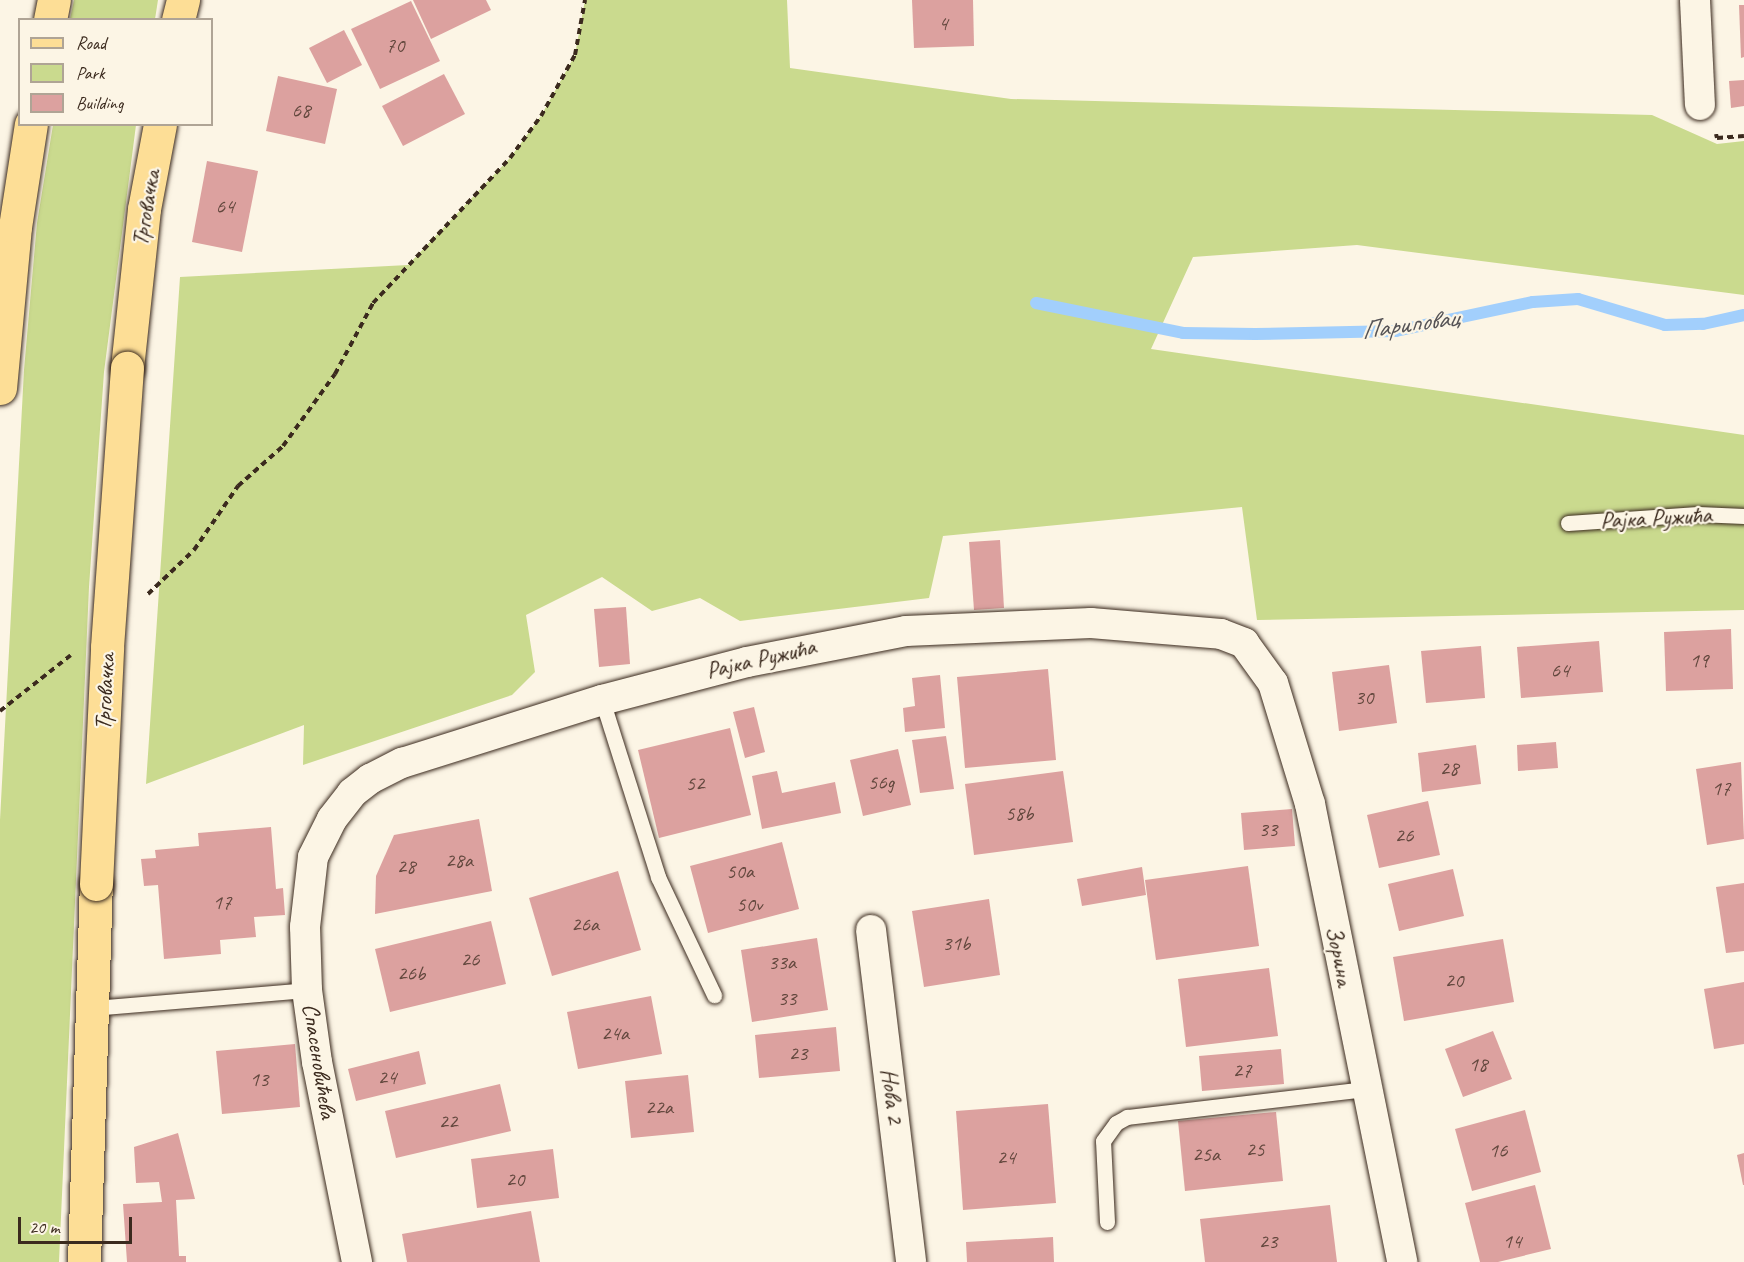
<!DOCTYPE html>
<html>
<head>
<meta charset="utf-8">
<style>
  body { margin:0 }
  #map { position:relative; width:1744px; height:1262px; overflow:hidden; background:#fcf5e5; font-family:Caveat,sans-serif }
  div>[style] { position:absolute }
  .green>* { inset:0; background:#cada8e }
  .stream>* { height:12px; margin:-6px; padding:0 6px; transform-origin:6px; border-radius:6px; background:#a2cffc }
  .building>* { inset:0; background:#dca19f }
  .path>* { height:4px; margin-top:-2px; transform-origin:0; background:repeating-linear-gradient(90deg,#3b2a1e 0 6px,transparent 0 10.5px) }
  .roads { filter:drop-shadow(0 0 2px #3b2a1e) drop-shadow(0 0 2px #3b2a1e) }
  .service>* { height:15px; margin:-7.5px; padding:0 7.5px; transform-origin:7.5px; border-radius:7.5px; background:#fcf5e5 }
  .minor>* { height:30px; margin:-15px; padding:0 15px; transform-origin:15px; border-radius:15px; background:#fcf5e5 }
  .primary>* { height:33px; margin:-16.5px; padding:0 16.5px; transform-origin:16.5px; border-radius:16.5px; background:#fdde96 }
  .bridges { filter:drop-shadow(0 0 2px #3b2a1e) drop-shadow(0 0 2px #3b2a1e) }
  .primary-bridge>* { height:33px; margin:-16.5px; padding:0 16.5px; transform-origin:16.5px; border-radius:16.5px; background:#fdde96 }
  span { translate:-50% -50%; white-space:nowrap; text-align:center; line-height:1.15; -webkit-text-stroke:4.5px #fcf5e5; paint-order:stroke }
  .number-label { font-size:21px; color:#63483e }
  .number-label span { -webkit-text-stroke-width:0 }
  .street-label { font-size:24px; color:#3b2a1e }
  .water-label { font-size:26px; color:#555356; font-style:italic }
  .legend { position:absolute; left:18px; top:18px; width:195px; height:108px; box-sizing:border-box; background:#fcf5e5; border:2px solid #afa495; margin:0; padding:8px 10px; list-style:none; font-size:18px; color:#3b2a1e }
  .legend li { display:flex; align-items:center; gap:12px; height:30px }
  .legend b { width:30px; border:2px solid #afa495 }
  .scale { position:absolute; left:18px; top:1217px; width:114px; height:27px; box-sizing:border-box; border:3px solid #3b2a1e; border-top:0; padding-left:8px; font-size:18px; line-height:21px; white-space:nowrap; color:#3b2a1e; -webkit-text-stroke:4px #fcf5e5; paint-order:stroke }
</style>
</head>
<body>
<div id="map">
  <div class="green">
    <i style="clip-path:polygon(74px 0,158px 0,155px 19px,70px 19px)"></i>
    <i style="clip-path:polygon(585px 0,787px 0,790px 68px,1011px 99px,1652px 115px,1717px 144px,1744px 141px,1744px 295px,1357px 245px,1193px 257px,1151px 349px,1744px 435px,1744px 610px,1257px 620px,1242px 507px,943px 536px,929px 598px,740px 621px,700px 598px,652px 611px,602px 577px,526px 615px,535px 672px,512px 695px,303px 765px,304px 725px,146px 784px,180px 277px,408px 265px,510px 158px,541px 116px,575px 55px)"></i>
    <i style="clip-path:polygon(53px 125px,136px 125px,104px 372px,89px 587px,59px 1262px,0 1262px,0 820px,24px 370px,37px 223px)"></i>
  </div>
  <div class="stream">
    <i style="left:1036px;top:303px;width:150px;rotate:11.5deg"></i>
    <i style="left:1183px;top:333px;width:72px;rotate:0.8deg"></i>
    <i style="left:1255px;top:334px;width:141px;rotate:-1.2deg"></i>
    <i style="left:1396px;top:331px;width:140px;rotate:-12deg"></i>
    <i style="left:1533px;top:302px;width:45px;rotate:-3.8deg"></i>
    <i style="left:1578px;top:299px;width:91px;rotate:16.6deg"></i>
    <i style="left:1665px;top:325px;width:38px;rotate:-2deg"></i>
    <i style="left:1703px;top:324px;width:42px;rotate:-12.4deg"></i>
  </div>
  <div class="building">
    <i style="clip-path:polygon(413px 0,486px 0,491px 10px,431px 39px)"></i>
    <i style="clip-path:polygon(912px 0,973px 0,974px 46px,914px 48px)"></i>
    <i style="clip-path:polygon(411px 1px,440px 61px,380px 89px,351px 29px)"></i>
    <i style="clip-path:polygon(1739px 5px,1744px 5px,1744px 57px,1741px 58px)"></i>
    <i style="clip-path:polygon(344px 30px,362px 65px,327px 83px,309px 48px)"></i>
    <i style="clip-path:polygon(444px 74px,465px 114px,403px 146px,382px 106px)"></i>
    <i style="clip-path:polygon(278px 76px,337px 89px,325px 144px,266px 131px)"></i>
    <i style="clip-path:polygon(1744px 80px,1744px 106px,1731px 108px,1729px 81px)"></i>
    <i style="clip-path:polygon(207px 161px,258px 171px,242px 252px,192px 242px)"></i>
    <i style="clip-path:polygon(1000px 540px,1004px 608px,974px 610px,969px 542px)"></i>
    <i style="clip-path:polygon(626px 607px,630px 664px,599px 667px,594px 609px)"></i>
    <i style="clip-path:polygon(1731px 629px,1733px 689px,1666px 691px,1664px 632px)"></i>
    <i style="clip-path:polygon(1599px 641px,1603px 692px,1521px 698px,1517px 647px)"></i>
    <i style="clip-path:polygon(1481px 646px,1485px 698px,1426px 703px,1421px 651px)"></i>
    <i style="clip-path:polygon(1389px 665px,1397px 723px,1339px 731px,1332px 672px)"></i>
    <i style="clip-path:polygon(1048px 669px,1056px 760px,965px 768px,957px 677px)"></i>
    <i style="clip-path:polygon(940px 675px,945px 728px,905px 732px,903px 708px,915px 706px,912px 678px)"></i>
    <i style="clip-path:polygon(754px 707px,765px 752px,745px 758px,733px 712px)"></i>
    <i style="clip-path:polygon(730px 728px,751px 815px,659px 838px,638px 750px)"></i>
    <i style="clip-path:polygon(946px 736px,954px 789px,920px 793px,912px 740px)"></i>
    <i style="clip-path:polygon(1556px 742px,1558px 768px,1518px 771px,1517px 745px)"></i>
    <i style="clip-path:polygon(1476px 745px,1481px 784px,1422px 792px,1418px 753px)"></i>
    <i style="clip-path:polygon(898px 749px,911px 805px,863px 816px,850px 760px)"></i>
    <i style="clip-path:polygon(1741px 762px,1744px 839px,1707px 845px,1696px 769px)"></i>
    <i style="clip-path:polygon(777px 771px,782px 793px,835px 782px,841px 813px,762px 829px,752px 776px)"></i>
    <i style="clip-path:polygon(1063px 771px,1073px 842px,974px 855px,965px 784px)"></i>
    <i style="clip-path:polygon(1428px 801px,1440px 855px,1379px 868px,1367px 815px)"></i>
    <i style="clip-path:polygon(1292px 809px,1295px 846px,1244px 850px,1241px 813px)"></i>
    <i style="clip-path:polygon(479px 819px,492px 891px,375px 914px,376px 876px,394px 835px)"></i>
    <i style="clip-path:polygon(271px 827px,276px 889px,283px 888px,285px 915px,254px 917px,256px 937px,220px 940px,221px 954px,164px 959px,158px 885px,144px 886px,141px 859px,156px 858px,155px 850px,199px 846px,198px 833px)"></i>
    <i style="clip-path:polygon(782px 842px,799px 909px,708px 933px,690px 866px)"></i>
    <i style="clip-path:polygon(1248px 866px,1259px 946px,1156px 960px,1145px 880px)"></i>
    <i style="clip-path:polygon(1142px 867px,1146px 895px,1082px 906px,1077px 879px)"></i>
    <i style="clip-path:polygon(1453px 869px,1464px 916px,1399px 931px,1388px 884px)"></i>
    <i style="clip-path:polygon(618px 871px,641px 950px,552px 976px,529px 898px)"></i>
    <i style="clip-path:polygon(1744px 883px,1744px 951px,1726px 953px,1716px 887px)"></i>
    <i style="clip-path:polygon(989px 899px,1000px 975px,924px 987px,912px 911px)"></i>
    <i style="clip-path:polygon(491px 921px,506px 984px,390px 1012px,375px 949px)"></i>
    <i style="clip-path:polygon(817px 938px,828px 1010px,752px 1022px,741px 950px)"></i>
    <i style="clip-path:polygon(1503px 939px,1514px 1002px,1404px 1021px,1393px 957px)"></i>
    <i style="clip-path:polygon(1269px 968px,1278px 1036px,1186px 1047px,1178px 979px)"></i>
    <i style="clip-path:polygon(1744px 982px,1744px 1044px,1714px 1049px,1704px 989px)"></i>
    <i style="clip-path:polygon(651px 996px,662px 1054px,578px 1069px,567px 1012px)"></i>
    <i style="clip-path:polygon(836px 1027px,840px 1071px,759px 1078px,755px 1035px)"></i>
    <i style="clip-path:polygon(1493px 1031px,1512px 1079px,1463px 1097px,1445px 1049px)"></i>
    <i style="clip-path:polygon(295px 1044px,300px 1107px,222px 1114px,216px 1051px)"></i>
    <i style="clip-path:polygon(1281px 1049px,1284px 1084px,1202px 1091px,1199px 1056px)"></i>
    <i style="clip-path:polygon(419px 1051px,426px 1084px,356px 1101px,348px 1069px)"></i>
    <i style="clip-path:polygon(688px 1075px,694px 1132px,631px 1138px,625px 1081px)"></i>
    <i style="clip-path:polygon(500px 1084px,511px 1131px,396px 1158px,385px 1111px)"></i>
    <i style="clip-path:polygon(1048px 1104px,1056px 1203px,963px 1210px,956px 1111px)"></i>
    <i style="clip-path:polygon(1525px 1110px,1541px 1172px,1472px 1191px,1455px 1129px)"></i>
    <i style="clip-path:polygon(1276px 1112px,1283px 1181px,1185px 1191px,1178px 1121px)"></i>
    <i style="clip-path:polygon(178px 1133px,195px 1199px,176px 1200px,179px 1256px,186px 1256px,186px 1262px,127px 1262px,123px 1204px,162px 1202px,159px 1182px,136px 1183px,134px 1147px)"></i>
    <i style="clip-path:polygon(553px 1149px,559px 1198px,477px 1208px,471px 1159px)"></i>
    <i style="clip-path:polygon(1744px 1153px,1744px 1185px,1743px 1185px,1737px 1155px)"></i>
    <i style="clip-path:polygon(1535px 1185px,1551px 1249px,1498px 1262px,1480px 1262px,1465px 1203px)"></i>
    <i style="clip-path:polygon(1330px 1205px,1337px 1262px,1205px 1262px,1200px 1219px)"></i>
    <i style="clip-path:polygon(531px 1211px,540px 1262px,407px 1262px,402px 1234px)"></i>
    <i style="clip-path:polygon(1053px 1237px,1054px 1262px,967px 1262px,966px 1242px)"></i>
  </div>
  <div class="path">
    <i style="left:1716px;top:134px;width:4px;rotate:76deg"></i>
    <i style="left:1717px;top:138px;width:27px;rotate:-4deg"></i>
    <i style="left:148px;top:594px;width:64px;rotate:-43.7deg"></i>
    <i style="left:194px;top:550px;width:78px;rotate:-55.5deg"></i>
    <i style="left:238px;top:486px;width:60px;rotate:-41.6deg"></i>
    <i style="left:283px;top:446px;width:89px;rotate:-54.2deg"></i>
    <i style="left:335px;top:374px;width:81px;rotate:-61.8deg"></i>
    <i style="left:373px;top:303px;width:199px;rotate:-46.6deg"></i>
    <i style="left:510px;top:158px;width:52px;rotate:-53.6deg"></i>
    <i style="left:541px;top:116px;width:70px;rotate:-60.9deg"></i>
    <i style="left:575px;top:55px;width:56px;rotate:-79.7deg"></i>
    <i style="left:0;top:711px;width:90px;rotate:-38.3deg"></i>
  </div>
  <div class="roads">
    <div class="service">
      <i style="left:1568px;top:523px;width:130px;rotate:-4deg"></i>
      <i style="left:1698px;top:514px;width:46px;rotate:2.5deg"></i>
      <i style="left:602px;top:700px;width:186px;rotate:72.4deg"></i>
      <i style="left:658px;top:877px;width:131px;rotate:64.6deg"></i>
      <i style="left:93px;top:1008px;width:215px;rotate:-4.8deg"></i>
      <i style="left:1107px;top:1222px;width:81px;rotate:-92.8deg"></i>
      <i style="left:1103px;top:1141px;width:22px;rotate:-54deg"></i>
      <i style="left:1116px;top:1123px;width:13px;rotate:-29deg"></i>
      <i style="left:1127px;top:1117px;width:241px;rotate:-6.7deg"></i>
    </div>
    <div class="minor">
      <i style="left:1695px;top:0;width:105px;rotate:87.3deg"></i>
      <i style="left:871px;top:930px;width:334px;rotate:83.1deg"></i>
      <i style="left:357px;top:1262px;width:204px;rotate:-101.3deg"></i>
      <i style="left:317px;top:1062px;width:73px;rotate:-97.9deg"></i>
      <i style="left:307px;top:990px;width:63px;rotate:-91.8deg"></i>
      <i style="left:305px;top:927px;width:70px;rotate:-83.5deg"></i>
      <i style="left:313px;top:857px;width:42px;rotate:-63.4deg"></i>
      <i style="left:332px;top:819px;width:33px;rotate:-52deg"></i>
      <i style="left:352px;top:793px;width:23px;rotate:-38deg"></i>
      <i style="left:370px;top:779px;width:36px;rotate:-27deg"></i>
      <i style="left:402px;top:763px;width:210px;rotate:-17.5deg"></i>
      <i style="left:602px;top:700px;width:150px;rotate:-14.7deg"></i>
      <i style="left:747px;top:662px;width:162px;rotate:-11deg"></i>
      <i style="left:906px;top:631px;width:185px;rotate:-2.5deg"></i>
      <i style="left:1091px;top:623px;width:130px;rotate:4.8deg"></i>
      <i style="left:1221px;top:634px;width:25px;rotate:21deg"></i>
      <i style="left:1244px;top:643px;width:49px;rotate:54.1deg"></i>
      <i style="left:1273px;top:683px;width:127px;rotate:73deg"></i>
      <i style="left:1310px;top:804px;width:467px;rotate:78.6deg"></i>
    </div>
    <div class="primary">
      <i style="left:50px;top:20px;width:20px;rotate:-79deg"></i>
      <i style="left:178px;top:20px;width:21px;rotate:-76deg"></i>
      <i style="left:127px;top:368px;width:160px;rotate:-83.9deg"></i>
      <i style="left:144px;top:209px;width:86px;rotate:-79.3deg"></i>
      <i style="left:0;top:388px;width:162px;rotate:-84.7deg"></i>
      <i style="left:15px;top:227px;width:104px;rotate:-81.2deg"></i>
      <i style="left:84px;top:1262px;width:378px;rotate:-88.2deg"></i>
    </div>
  </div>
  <div class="bridges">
    <div class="primary-bridge">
      <i style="left:96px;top:884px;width:237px;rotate:-87.3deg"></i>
      <i style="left:107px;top:647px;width:280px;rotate:-85.9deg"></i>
    </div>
  </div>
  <div class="number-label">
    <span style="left:943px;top:23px">4</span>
    <span style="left:395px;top:45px">70</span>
    <span style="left:301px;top:110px">68</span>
    <span style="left:225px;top:206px">64</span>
    <span style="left:1699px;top:660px">19</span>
    <span style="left:1560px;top:670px">64</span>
    <span style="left:1364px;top:697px">30</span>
    <span style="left:1449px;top:768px">28</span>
    <span style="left:881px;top:782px">56g</span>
    <span style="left:695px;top:783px">52</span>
    <span style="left:1721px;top:788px">17</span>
    <span style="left:1019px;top:813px">58b</span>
    <span style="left:1268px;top:829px">33</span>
    <span style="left:1404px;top:835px">26</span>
    <span style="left:459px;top:860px">28a</span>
    <span style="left:406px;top:866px">28</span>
    <span style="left:740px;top:871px">50a</span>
    <span style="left:222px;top:902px">17</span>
    <span style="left:749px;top:904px">50v</span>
    <span style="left:585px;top:924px">26a</span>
    <span style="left:956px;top:943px">31b</span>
    <span style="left:470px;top:959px">26</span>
    <span style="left:782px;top:962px">33a</span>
    <span style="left:411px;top:973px">26b</span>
    <span style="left:1454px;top:980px">20</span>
    <span style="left:787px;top:998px">33</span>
    <span style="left:615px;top:1033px">24a</span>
    <span style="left:798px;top:1053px">23</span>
    <span style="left:1478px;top:1064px">18</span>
    <span style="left:1242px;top:1070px">27</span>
    <span style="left:387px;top:1077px">24</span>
    <span style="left:259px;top:1079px">13</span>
    <span style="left:659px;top:1107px">22a</span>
    <span style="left:448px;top:1121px">22</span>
    <span style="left:1255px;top:1149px">25</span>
    <span style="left:1498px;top:1150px">16</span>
    <span style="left:1206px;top:1154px">25a</span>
    <span style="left:1006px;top:1157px">24</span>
    <span style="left:515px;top:1179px">20</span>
    <span style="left:1268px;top:1241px">23</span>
    <span style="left:1512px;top:1241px">14</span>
  </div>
  <div class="street-label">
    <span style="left:146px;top:208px;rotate:-81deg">Трговачка</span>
    <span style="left:1656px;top:518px;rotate:-3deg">Рајка Ружића</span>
    <span style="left:761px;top:659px;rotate:-13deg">Рајка Ружића</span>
    <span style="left:105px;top:692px;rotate:-87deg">Трговачка</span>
    <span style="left:1339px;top:956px;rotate:78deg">Зорина</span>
    <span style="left:319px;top:1061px;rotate:81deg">Спасеновићева</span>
    <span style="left:892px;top:1096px;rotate:83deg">Нова 2</span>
  </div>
  <div class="water-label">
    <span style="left:1410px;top:324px;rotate:-8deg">Париповац</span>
  </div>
  <ul class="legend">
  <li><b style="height:8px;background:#fdde96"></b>Road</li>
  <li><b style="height:16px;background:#cada8e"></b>Park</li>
  <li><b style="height:16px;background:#dca19f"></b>Building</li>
  </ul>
  <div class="scale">20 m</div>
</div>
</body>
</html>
